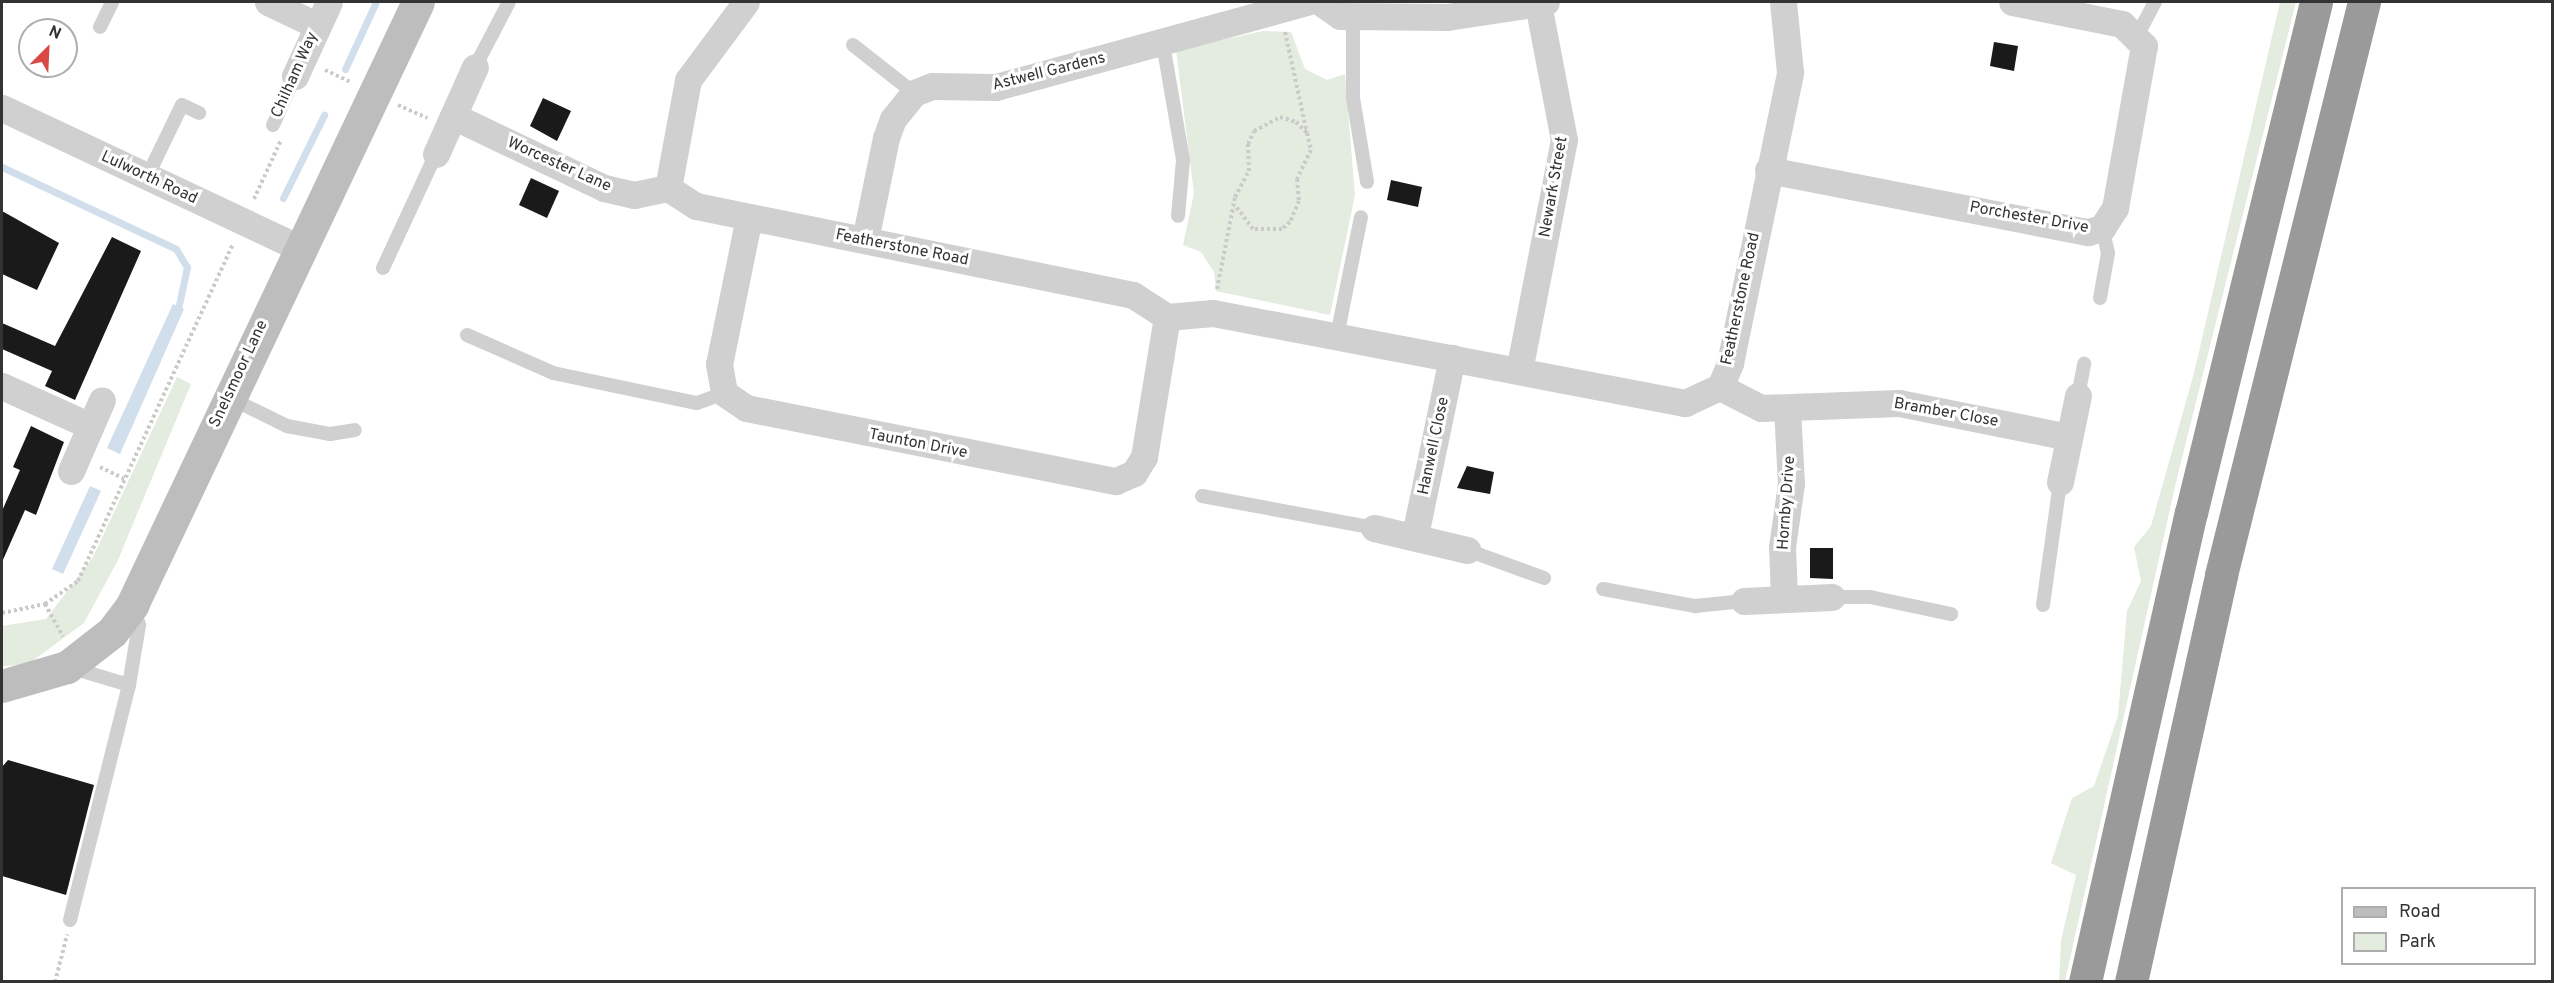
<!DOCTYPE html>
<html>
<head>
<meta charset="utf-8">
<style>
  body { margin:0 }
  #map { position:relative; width:2554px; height:983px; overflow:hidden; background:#fff; font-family:Overpass,sans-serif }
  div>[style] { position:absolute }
  .green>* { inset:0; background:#e4ebdf }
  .water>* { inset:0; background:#d1deec }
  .stream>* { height:7px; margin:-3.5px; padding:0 3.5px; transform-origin:3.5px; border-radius:3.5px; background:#d1deec }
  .building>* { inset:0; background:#1a1a1a }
  .path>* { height:4px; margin-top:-2px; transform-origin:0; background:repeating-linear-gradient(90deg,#cacaca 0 3px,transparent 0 6px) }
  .lane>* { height:14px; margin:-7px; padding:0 7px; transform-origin:7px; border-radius:7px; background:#d0d0d0 }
  .street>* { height:27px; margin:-13.5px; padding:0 13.5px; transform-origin:13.5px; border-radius:13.5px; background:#d0d0d0 }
  .secondary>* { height:33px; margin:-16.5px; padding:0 16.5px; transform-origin:16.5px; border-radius:16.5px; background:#bdbdbd }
  .highway>* { height:33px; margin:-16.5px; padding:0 16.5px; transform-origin:16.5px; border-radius:16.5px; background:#9a9a9a }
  span { translate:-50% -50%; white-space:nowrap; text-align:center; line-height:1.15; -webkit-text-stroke:6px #fff; paint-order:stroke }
  .street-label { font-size:16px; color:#333 }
  .frame { position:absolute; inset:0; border:3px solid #333; pointer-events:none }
  .legend { position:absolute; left:2341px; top:887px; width:195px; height:78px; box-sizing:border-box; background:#fff; border:2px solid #adadad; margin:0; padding:8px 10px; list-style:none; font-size:18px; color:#333 }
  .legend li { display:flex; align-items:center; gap:12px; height:30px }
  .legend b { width:30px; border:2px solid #adadad }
  .north { position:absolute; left:18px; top:18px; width:60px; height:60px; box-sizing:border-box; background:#fff; border:2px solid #adadad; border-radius:50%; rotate:24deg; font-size:16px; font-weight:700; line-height:24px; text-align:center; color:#333 }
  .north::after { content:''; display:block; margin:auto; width:21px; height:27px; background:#da4844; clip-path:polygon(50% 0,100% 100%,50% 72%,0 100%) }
</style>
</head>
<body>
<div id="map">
  <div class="green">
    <i style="clip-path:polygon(2280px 2px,2296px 2px,2176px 482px,2065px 981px,2059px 981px,2061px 941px,2076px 875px,2051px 863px,2072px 798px,2094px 786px,2118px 716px,2127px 611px,2141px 581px,2134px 547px,2151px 526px,2194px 373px)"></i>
    <i style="clip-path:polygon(1263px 31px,1291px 32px,1305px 69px,1327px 80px,1345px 74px,1355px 195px,1330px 315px,1216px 291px,1214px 272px,1201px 252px,1183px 245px,1194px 193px,1176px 50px)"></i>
    <i style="clip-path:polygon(177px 377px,191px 384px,118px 560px,84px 623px,27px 665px,2px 666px,2px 626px,46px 619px,93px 557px)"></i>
  </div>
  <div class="water">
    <i style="clip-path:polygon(173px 304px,184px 309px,120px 454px,107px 448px)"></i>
    <i style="clip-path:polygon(90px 486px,101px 491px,63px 574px,52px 569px)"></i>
  </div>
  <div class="stream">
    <i style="left:345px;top:69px;width:74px;rotate:-65.2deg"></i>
    <i style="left:2px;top:167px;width:192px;rotate:25.2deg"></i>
    <i style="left:176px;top:249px;width:21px;rotate:59deg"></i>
    <i style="left:187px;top:267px;width:40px;rotate:102deg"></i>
    <i style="left:283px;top:198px;width:93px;rotate:-63.7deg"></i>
  </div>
  <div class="building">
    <i style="clip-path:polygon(1994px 42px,2018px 46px,2014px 71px,1990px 66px)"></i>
    <i style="clip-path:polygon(543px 98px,571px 111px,557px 141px,530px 126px)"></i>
    <i style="clip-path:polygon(531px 178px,559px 191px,547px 218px,519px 205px)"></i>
    <i style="clip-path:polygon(1391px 180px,1422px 187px,1418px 207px,1387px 200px)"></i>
    <i style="clip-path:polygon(2px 211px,59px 243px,37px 290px,2px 274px)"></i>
    <i style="clip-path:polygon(112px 237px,141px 251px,75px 400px,45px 386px,52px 371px,2px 349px,2px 323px,55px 346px)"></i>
    <i style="clip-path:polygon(31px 426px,64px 442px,36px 515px,25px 510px,2px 562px,2px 511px,20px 470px,13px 467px)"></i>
    <i style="clip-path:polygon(1467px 466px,1494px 472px,1490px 494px,1457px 488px)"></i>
    <i style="clip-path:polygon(1810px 548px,1833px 548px,1833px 579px,1810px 578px)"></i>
    <i style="clip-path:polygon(8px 760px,94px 785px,66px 895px,2px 876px,2px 767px)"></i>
  </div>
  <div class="path">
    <i style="left:1285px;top:32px;width:103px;rotate:77.7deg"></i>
    <i style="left:325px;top:70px;width:29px;rotate:25deg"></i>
    <i style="left:398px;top:105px;width:32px;rotate:24deg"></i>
    <i style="left:254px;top:199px;width:65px;rotate:-65.4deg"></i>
    <i style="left:1217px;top:289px;width:94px;rotate:-78.9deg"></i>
    <i style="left:1235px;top:197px;width:30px;rotate:-62deg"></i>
    <i style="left:1249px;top:171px;width:27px;rotate:-92deg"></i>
    <i style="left:1248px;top:144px;width:14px;rotate:-65deg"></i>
    <i style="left:1254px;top:131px;width:30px;rotate:-28deg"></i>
    <i style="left:1280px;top:117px;width:17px;rotate:17deg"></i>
    <i style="left:1296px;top:122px;width:16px;rotate:45deg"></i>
    <i style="left:1307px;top:133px;width:17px;rotate:77deg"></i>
    <i style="left:1311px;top:150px;width:32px;rotate:116deg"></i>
    <i style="left:1297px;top:179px;width:22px;rotate:85deg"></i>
    <i style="left:1299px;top:201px;width:23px;rotate:113deg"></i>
    <i style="left:1290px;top:222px;width:11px;rotate:139deg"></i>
    <i style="left:1282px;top:229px;width:29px;rotate:180deg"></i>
    <i style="left:1253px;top:229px;width:31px;rotate:-127deg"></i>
    <i style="left:100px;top:467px;width:28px;rotate:26deg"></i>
    <i style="left:45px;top:604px;width:37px;rotate:61deg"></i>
    <i style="left:2px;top:613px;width:44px;rotate:-11.8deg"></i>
    <i style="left:45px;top:604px;width:40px;rotate:-34.9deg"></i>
    <i style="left:78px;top:581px;width:371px;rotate:-65.3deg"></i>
    <i style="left:55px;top:982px;width:49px;rotate:-75.7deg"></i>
  </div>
  <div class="lane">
    <i style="left:1353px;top:17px;width:81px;rotate:90deg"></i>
    <i style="left:1353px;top:98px;width:85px;rotate:80.5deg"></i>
    <i style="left:100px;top:27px;width:28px;rotate:-64deg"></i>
    <i style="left:2138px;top:34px;width:36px;rotate:-62deg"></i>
    <i style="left:1163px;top:44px;width:118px;rotate:80.2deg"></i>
    <i style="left:1183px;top:160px;width:56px;rotate:95.1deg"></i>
    <i style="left:853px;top:45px;width:78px;rotate:38.2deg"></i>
    <i style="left:475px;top:67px;width:73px;rotate:-62.4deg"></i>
    <i style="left:273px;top:125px;width:54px;rotate:-65.8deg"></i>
    <i style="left:147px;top:177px;width:80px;rotate:-64.1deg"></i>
    <i style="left:182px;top:105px;width:19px;rotate:25deg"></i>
    <i style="left:383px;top:268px;width:126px;rotate:-65.1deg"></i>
    <i style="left:2100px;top:298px;width:46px;rotate:-79.9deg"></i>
    <i style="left:2108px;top:253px;width:26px;rotate:-103deg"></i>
    <i style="left:467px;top:335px;width:94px;rotate:23.8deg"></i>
    <i style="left:553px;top:373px;width:147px;rotate:11.8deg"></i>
    <i style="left:697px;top:403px;width:29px;rotate:-20deg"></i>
    <i style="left:1337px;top:336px;width:121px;rotate:-78.6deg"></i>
    <i style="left:2078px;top:396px;width:33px;rotate:-79deg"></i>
    <i style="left:230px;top:398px;width:64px;rotate:26.2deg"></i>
    <i style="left:287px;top:426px;width:44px;rotate:10.5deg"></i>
    <i style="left:330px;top:434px;width:25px;rotate:-9deg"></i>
    <i style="left:1202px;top:496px;width:175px;rotate:10.5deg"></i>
    <i style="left:1467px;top:550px;width:82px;rotate:20deg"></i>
    <i style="left:1603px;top:589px;width:94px;rotate:10.5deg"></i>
    <i style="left:1695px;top:606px;width:49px;rotate:-5.8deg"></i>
    <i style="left:1832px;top:597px;width:38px"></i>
    <i style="left:1870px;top:597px;width:83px;rotate:11.9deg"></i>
    <i style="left:2043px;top:605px;width:124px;rotate:-82.1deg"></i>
    <i style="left:69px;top:667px;width:63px;rotate:16.7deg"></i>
    <i style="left:70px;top:920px;width:242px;rotate:-75.9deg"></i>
    <i style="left:129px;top:685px;width:61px;rotate:-80.5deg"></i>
    <i style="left:139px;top:625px;width:19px;rotate:-108deg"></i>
  </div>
  <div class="street">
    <i style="left:268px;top:2px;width:55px;rotate:25.6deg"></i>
    <i style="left:1320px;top:2px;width:24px;rotate:35deg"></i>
    <i style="left:1340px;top:16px;width:107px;rotate:0.5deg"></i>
    <i style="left:1447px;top:17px;width:100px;rotate:-8.6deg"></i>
    <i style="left:295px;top:76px;width:81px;rotate:-65.3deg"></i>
    <i style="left:2px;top:108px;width:327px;rotate:25.2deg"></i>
    <i style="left:453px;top:116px;width:167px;rotate:25.5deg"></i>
    <i style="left:604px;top:188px;width:31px;rotate:13deg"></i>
    <i style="left:634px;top:195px;width:35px;rotate:-12deg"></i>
    <i style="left:436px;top:154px;width:95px;rotate:-65.9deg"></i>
    <i style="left:1768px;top:170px;width:326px;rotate:11deg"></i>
    <i style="left:2088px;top:232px;width:15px;rotate:-16deg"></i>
    <i style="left:2102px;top:228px;width:24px;rotate:-57deg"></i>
    <i style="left:2115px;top:208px;width:165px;rotate:-79.9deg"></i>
    <i style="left:2144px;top:46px;width:31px;rotate:-135deg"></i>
    <i style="left:2122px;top:24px;width:112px;rotate:-168.7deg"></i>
    <i style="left:668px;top:188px;width:33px;rotate:33deg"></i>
    <i style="left:696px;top:206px;width:446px;rotate:11.5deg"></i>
    <i style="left:1133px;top:295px;width:40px;rotate:32.9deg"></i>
    <i style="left:1167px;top:317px;width:46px;rotate:-5deg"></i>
    <i style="left:1213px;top:313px;width:481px;rotate:10.8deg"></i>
    <i style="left:1685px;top:403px;width:38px;rotate:-25deg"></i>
    <i style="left:1720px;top:387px;width:26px;rotate:-67deg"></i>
    <i style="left:1730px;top:363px;width:297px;rotate:-78.3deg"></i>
    <i style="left:1790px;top:72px;width:70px;rotate:-95.7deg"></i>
    <i style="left:668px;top:188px;width:110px;rotate:-79.5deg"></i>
    <i style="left:688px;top:80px;width:97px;rotate:-53.4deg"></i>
    <i style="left:749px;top:217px;width:150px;rotate:101.5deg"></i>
    <i style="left:719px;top:364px;width:29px;rotate:80deg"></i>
    <i style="left:724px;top:393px;width:27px;rotate:34deg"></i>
    <i style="left:746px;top:408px;width:377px;rotate:11.2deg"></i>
    <i style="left:1116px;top:481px;width:20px;rotate:-24deg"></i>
    <i style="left:1134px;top:473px;width:19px;rotate:-58deg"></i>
    <i style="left:1144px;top:457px;width:142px;rotate:-80.7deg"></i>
    <i style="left:865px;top:240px;width:104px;rotate:-78.4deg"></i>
    <i style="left:886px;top:138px;width:20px;rotate:-70deg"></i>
    <i style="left:893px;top:119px;width:33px;rotate:-51deg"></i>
    <i style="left:914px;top:93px;width:19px;rotate:-21deg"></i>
    <i style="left:932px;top:86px;width:64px;rotate:0.9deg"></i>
    <i style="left:996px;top:87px;width:322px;rotate:-15.3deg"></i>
    <i style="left:1519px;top:371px;width:235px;rotate:-79deg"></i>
    <i style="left:1564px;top:140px;width:138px;rotate:-100.8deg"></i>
    <i style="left:2px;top:386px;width:97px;rotate:24.4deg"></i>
    <i style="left:1720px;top:387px;width:46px;rotate:27.1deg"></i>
    <i style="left:1761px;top:408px;width:138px;rotate:-2.1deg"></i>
    <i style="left:1899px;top:403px;width:173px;rotate:11.3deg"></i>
    <i style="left:71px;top:471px;width:77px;rotate:-66.4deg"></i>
    <i style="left:2060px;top:482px;width:88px;rotate:-78.2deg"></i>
    <i style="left:1374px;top:528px;width:96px;rotate:13.3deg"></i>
    <i style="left:1415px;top:535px;width:181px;rotate:-78.2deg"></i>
    <i style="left:1784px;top:598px;width:51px;rotate:-92.2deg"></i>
    <i style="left:1782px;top:547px;width:64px;rotate:-81.9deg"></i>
    <i style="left:1791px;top:484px;width:76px;rotate:-93deg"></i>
    <i style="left:1744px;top:601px;width:88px;rotate:-2.6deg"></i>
  </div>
  <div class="secondary">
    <i style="left:2px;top:686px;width:68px;rotate:-16.3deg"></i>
    <i style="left:67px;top:667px;width:57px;rotate:-37.9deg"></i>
    <i style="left:112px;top:632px;width:34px;rotate:-53deg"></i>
    <i style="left:132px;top:605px;width:667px;rotate:-64.63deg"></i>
  </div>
  <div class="highway">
    <i style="left:2085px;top:982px;width:481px;rotate:-77.3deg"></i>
    <i style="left:2191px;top:513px;width:526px;rotate:-76.25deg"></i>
    <i style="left:2131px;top:982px;width:417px;rotate:-77.5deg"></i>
    <i style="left:2221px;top:575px;width:591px;rotate:-75.99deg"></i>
  </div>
  <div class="street-label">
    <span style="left:1049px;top:72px;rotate:-14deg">Astwell Gardens</span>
    <span style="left:295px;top:75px;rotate:-66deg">Chilham Way</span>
    <span style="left:559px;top:165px;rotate:24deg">Worcester Lane</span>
    <span style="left:149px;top:178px;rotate:25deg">Lulworth Road</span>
    <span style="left:1554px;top:187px;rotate:-80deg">Newark Street</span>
    <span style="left:2029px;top:218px;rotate:10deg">Porchester Drive</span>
    <span style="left:902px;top:248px;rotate:11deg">Featherstone Road</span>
    <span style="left:1741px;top:299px;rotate:-78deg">Featherstone Road</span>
    <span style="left:239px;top:374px;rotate:-65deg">Snelsmoor Lane</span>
    <span style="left:1946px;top:413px;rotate:10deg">Bramber Close</span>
    <span style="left:918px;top:444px;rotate:11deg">Taunton Drive</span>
    <span style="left:1434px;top:446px;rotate:-78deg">Hanwell Close</span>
    <span style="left:1787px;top:503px;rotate:-86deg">Hornby Drive</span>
  </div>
  <div class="frame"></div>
  <ul class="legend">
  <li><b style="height:8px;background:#bdbdbd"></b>Road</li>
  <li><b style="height:16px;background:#e4ebdf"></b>Park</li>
  </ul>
  <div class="north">N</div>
</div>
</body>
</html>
